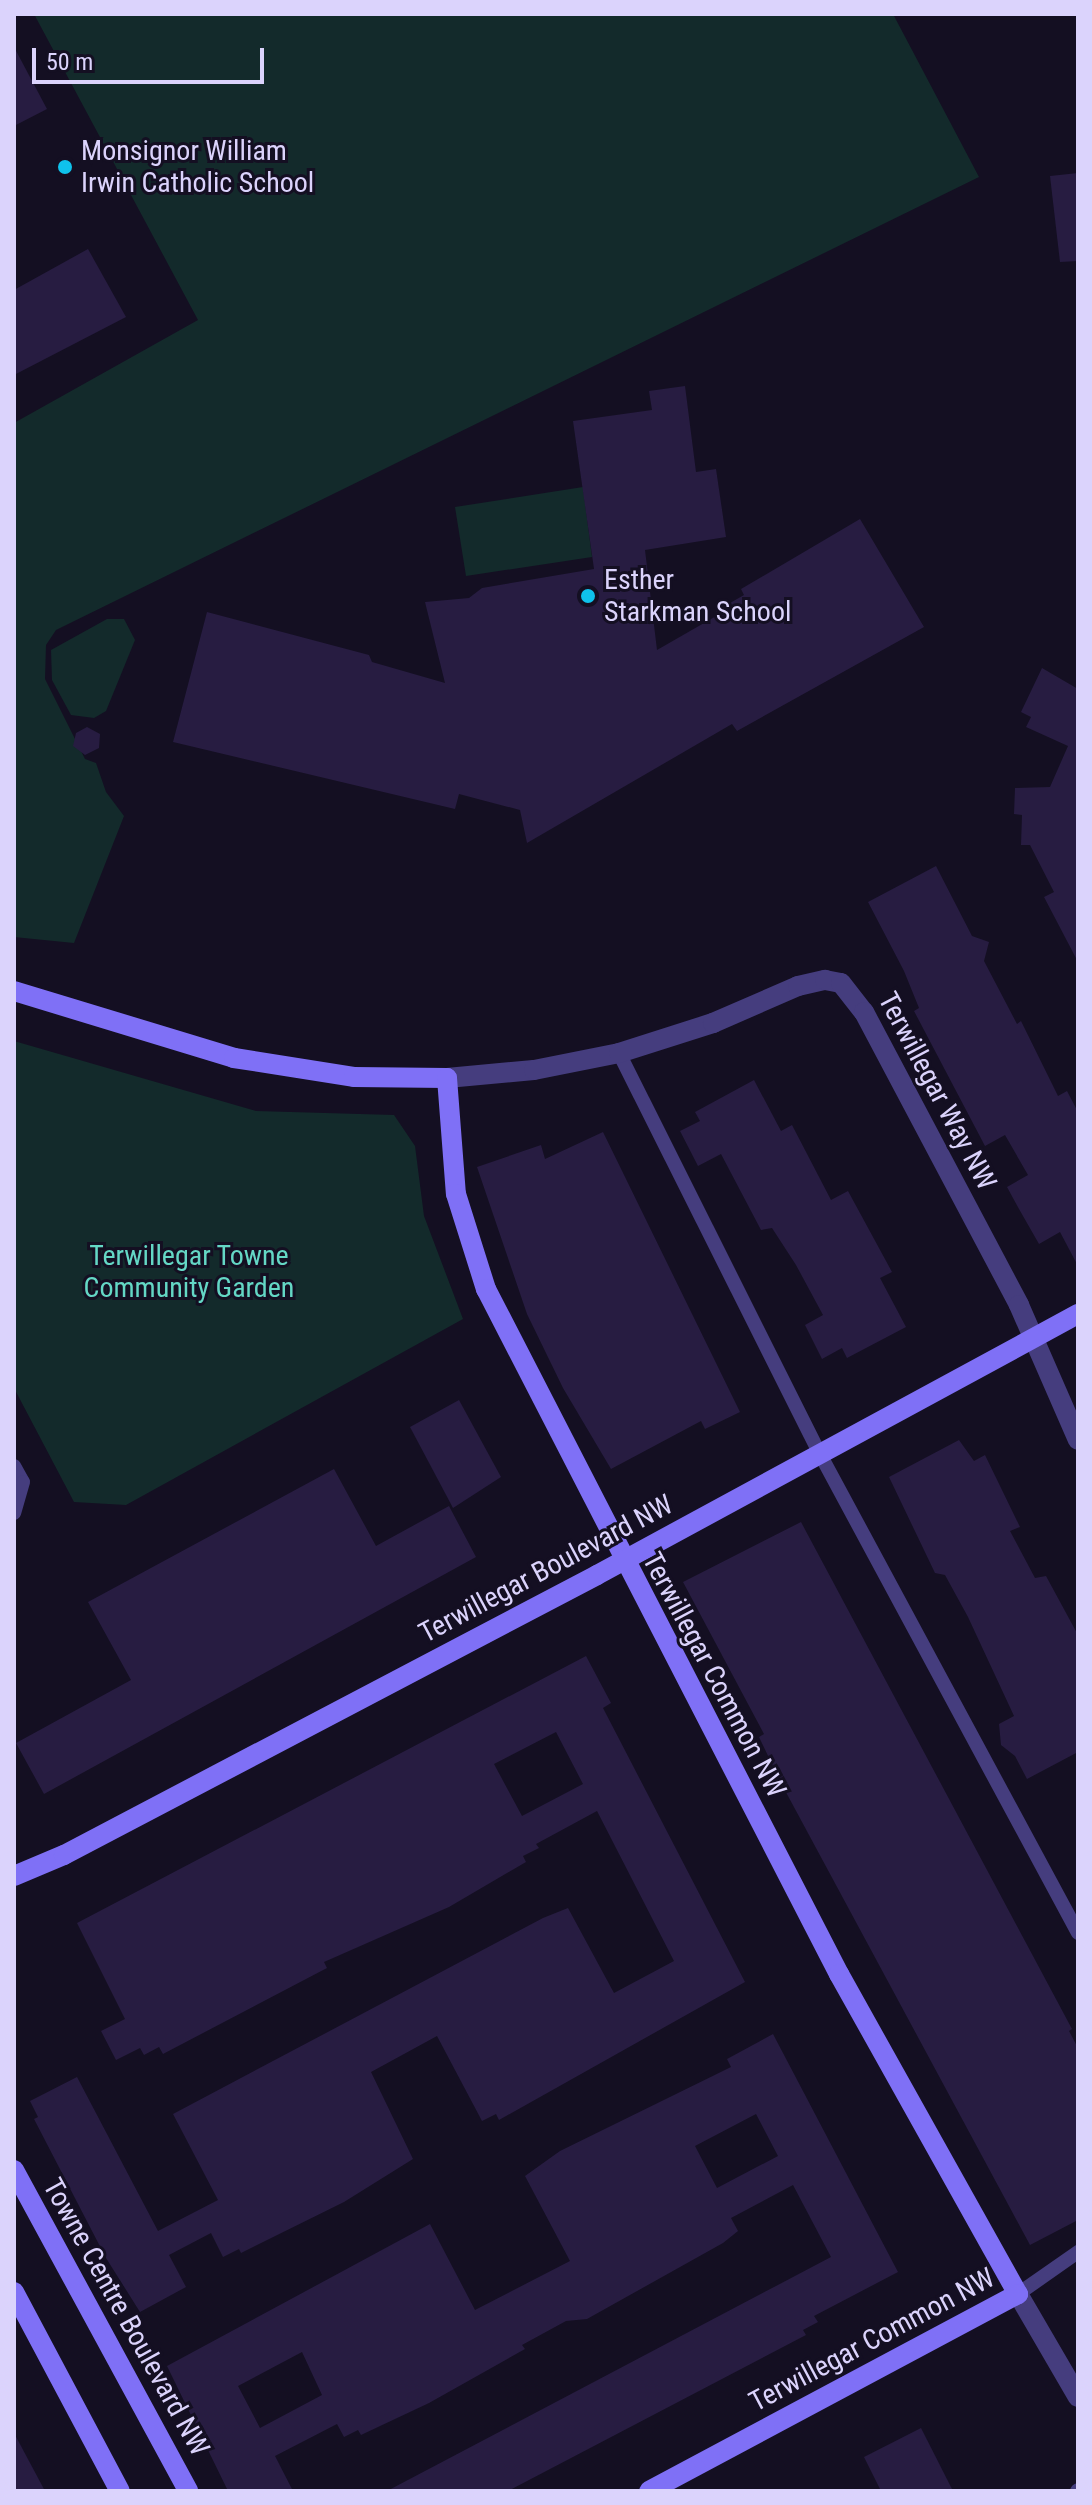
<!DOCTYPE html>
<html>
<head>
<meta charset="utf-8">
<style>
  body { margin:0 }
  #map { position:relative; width:1092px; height:2505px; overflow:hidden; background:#140f22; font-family:"Roboto Condensed",sans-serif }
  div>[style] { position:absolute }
  .green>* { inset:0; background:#132a2b }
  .building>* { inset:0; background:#271c41 }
  .lane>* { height:14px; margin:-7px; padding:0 7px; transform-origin:7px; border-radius:7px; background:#453d7e }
  .street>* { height:20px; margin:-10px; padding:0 10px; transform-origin:10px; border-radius:10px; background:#453d7e }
  .secondary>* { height:20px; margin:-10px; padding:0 10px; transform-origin:10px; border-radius:10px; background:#7f70f6 }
  .dots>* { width:22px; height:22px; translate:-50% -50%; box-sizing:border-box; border:4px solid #140f22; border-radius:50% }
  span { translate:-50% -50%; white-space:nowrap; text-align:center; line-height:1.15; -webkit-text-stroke:6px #140f22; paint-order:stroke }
  .poi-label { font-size:28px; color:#dbd3fc }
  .left { translate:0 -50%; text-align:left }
  .street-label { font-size:28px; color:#dbd3fc }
  .park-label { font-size:28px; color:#64d7c5 }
  .frame { position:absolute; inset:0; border:16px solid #dbd3fc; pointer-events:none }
  .scale { position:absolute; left:32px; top:48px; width:232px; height:36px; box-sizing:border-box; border:4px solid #dbd3fc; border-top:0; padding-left:10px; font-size:24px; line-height:28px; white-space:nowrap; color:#dbd3fc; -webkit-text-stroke:6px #140f22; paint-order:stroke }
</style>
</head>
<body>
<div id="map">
  <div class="green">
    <i style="clip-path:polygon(34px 14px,893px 14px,979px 177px,56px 630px,46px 645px,45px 679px,85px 759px,96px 763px,106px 792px,124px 816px,74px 943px,14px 937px,14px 423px,198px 320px)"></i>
    <i style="clip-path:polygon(583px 487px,592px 557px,466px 576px,455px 507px)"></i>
    <i style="clip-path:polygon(107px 619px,124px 619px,135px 640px,106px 711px,94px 718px,71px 715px,52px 680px,51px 650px)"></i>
    <i style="clip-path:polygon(14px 1041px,256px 1111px,394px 1115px,415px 1146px,424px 1216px,463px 1319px,126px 1505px,74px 1502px,14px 1388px)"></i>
  </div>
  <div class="building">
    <i style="clip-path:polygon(14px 47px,47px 109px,14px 126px)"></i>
    <i style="clip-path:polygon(1078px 173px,1078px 261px,1060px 262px,1050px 176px)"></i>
    <i style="clip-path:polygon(88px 249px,126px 317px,14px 375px,14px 290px)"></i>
    <i style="clip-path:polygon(685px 386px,696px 472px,716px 469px,726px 537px,645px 550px,657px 650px,718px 615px,716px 611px,744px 595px,741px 589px,860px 519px,924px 627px,737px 731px,732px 724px,527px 843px,520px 810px,459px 794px,455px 809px,173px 742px,207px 612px,369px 655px,372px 662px,445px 683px,425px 602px,469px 598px,482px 588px,594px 569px,573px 421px,652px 410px,649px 391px)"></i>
    <i style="clip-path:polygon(1042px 668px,1078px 689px,1078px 962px,1044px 897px,1054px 892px,1030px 845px,1021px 845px,1022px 815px,1014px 814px,1015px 788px,1050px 787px,1068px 746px,1026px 727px,1031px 717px,1021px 712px)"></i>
    <i style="clip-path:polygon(87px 727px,100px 734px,99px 748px,85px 755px,73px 746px,76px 733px)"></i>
    <i style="clip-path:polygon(936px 866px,972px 936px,989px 942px,984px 961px,1017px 1024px,1021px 1021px,1058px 1096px,1067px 1091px,1078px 1112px,1078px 1266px,1060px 1232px,1039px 1244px,1019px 1209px,1007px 1187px,1028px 1175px,1005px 1135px,985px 1146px,914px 1011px,919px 1008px,904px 971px,868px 902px)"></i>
    <i style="clip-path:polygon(754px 1080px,781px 1131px,792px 1125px,831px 1200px,848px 1191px,892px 1272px,880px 1278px,906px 1327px,847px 1358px,842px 1348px,822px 1359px,805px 1325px,823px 1315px,796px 1265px,772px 1228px,761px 1230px,721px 1154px,698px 1166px,680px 1131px,700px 1121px,695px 1112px)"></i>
    <i style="clip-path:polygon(603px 1132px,740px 1412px,705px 1429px,701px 1421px,611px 1469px,563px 1388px,527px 1314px,477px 1167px,541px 1145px,545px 1159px)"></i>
    <i style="clip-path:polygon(459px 1400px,501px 1477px,453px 1508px,410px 1427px)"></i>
    <i style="clip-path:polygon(959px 1440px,974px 1461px,985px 1455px,1020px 1527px,1010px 1531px,1035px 1578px,1046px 1576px,1078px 1635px,1078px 1752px,1027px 1779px,1015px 1756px,1001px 1745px,999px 1724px,1014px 1716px,968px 1617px,945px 1575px,935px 1573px,889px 1477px)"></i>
    <i style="clip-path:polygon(334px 1469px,376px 1546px,449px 1506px,476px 1557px,44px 1794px,16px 1743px,131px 1680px,88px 1602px)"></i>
    <i style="clip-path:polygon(801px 1522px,1072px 2029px,1069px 2031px,1078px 2048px,1078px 2220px,1030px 2245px,781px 1783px,759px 1737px,764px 1734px,683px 1582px)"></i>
    <i style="clip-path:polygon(evenodd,586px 1656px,611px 1703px,603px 1708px,745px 1982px,499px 2120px,496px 2114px,482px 2121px,437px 2036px,371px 2072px,413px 2159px,344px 2202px,241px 2253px,239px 2249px,223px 2257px,211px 2233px,169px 2255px,186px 2287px,140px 2312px,106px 2258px,34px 2119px,38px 2117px,30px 2101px,77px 2077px,158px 2231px,218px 2200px,173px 2114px,543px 1918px,568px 1908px,614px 1993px,674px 1961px,597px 1811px,536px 1844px,539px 1848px,523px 1856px,526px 1862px,449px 1907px,324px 1962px,327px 1968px,163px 2054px,159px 2047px,144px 2055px,140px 2048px,116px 2060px,101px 2031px,125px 2019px,77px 1923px,586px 1656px,556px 1732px,583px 1784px,522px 1816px,494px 1764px,556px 1732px)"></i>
    <i style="clip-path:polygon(evenodd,773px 2034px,898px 2272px,814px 2316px,818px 2322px,803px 2330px,806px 2335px,508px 2491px,387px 2491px,831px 2257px,793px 2185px,731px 2218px,738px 2231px,723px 2243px,587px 2319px,566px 2321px,522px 2345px,525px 2349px,429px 2403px,361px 2435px,358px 2430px,344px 2437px,337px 2424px,275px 2456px,293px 2491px,228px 2491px,167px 2366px,430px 2224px,475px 2310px,570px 2261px,525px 2176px,560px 2151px,731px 2067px,727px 2059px,773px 2034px,756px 2114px,778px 2156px,717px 2188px,695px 2146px,756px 2114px,773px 2034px,302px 2352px,322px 2395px,260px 2428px,238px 2386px,302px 2352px)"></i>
    <i style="clip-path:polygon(921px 2428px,953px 2491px,881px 2491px,864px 2457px)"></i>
    <i style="clip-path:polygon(14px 2433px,45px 2491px,14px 2491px)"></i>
  </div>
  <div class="lane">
    <i style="left:619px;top:1053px;width:449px;rotate:63.4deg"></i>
    <i style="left:820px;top:1454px;width:544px;rotate:61.69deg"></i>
    <i style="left:14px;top:1466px;width:18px;rotate:61deg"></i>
    <i style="left:23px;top:1482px;width:32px;rotate:106deg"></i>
    <i style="left:1018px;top:2294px;width:73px;rotate:-35deg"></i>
    <i style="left:1077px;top:2491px;width:1px;rotate:-45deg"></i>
  </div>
  <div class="street">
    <i style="left:447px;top:1078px;width:87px;rotate:-5.3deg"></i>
    <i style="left:534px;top:1070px;width:87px;rotate:-11.3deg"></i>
    <i style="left:619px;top:1053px;width:99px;rotate:-17.7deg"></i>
    <i style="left:713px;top:1023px;width:93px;rotate:-23.5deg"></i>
    <i style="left:798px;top:986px;width:28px;rotate:-13deg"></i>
    <i style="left:825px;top:980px;width:16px;rotate:11deg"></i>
    <i style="left:841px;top:983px;width:37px;rotate:52deg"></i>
    <i style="left:864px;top:1012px;width:331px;rotate:62.1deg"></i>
    <i style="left:1019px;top:1305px;width:147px;rotate:66.4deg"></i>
    <i style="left:1018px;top:2294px;width:119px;rotate:59.8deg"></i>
  </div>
  <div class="secondary">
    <i style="left:14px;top:991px;width:230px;rotate:16.9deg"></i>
    <i style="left:234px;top:1058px;width:121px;rotate:9deg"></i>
    <i style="left:354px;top:1077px;width:93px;rotate:0.6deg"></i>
    <i style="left:447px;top:1078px;width:116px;rotate:85.6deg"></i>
    <i style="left:456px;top:1194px;width:100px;rotate:72.5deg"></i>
    <i style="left:486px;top:1289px;width:771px;rotate:62.74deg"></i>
    <i style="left:839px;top:1974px;width:367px;rotate:60.8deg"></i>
    <i style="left:1018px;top:2294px;width:418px;rotate:151.9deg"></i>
    <i style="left:14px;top:1876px;width:54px;rotate:-22.8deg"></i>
    <i style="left:64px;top:1855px;width:602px;rotate:-27.71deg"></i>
    <i style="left:597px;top:1575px;width:547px;rotate:-28.49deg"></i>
    <i style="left:14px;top:2170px;width:365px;rotate:61.5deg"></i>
    <i style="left:14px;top:2292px;width:225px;rotate:62deg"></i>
  </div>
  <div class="dots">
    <i style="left:65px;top:167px;background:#0fc2ec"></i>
    <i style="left:588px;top:596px;background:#0fc2ec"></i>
  </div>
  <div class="poi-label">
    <span class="left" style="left:81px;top:167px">Monsignor William<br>Irwin Catholic School</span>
    <span class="left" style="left:604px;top:596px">Esther<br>Starkman School</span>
  </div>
  <div class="street-label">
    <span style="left:937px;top:1091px;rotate:62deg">Terwillegar Way NW</span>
    <span style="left:546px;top:1569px;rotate:-28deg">Terwillegar Boulevard NW</span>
    <span style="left:714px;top:1675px;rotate:62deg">Terwillegar Common NW</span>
    <span style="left:126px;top:2317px;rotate:61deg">Towne Centre Boulevard NW</span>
    <span style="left:872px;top:2340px;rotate:-28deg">Terwillegar Common NW</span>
  </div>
  <div class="park-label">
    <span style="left:189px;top:1272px">Terwillegar Towne<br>Community Garden</span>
  </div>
  <div class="frame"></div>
  <div class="scale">50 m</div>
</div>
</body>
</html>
